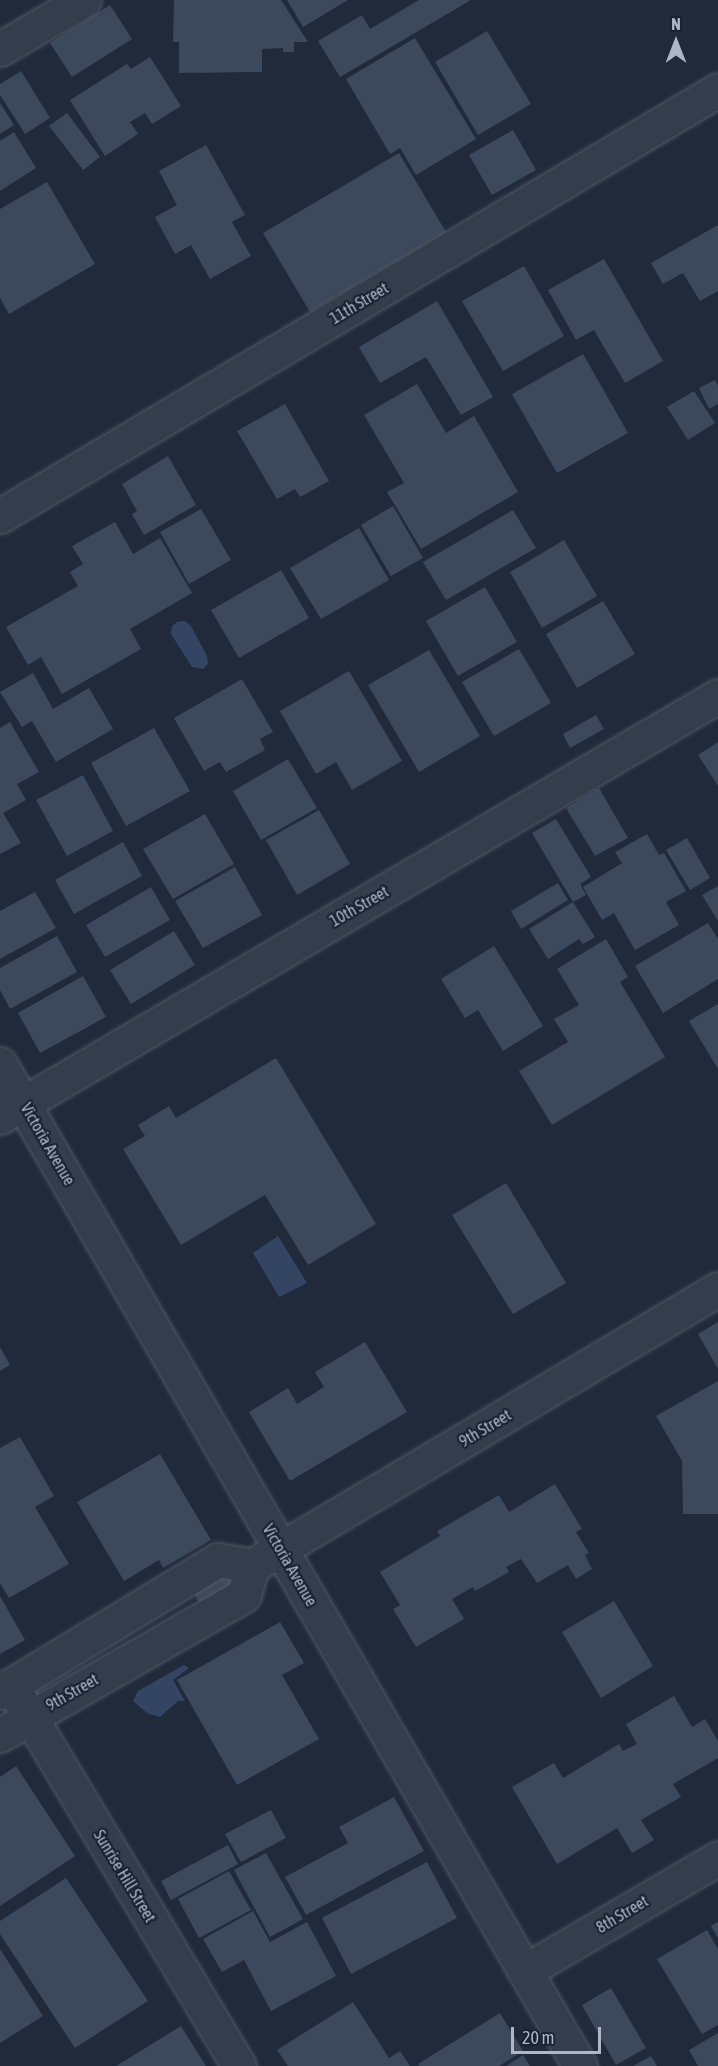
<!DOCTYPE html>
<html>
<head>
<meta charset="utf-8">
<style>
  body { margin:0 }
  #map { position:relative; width:718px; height:2066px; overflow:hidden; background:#212a3b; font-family:"Asap Condensed",sans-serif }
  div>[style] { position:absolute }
  .water>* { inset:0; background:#334563 }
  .building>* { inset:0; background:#3c485b }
  .roads { filter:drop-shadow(0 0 2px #4f5766) drop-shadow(0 0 2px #4f5766) }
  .minor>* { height:33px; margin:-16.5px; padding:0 16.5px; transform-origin:16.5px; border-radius:16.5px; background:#343d4b }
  span { translate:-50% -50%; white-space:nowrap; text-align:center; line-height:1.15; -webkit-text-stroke:4.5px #1a2230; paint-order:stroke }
  .street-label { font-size:16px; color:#afb7c7 }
  .north { position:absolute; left:646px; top:12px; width:60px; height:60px; -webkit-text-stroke:4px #1a2230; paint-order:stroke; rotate:0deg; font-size:16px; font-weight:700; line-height:24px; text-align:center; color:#afb7c7 }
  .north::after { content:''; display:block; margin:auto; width:21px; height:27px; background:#afb7c7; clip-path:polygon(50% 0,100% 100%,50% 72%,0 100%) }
  .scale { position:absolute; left:511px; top:2027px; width:90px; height:27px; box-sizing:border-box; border:3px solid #afb7c7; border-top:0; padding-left:8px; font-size:18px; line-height:21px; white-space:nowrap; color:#afb7c7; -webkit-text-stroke:4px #1a2230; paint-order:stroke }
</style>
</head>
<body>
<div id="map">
  <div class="water">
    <i style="clip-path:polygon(185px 621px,191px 626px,207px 656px,208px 664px,203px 669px,192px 667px,171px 634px,172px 626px,177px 622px)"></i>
    <i style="clip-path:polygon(278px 1236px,307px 1283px,279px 1297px,253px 1253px)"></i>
    <i style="clip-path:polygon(184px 1665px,189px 1668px,173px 1680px,185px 1701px,178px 1701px,160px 1717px,147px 1713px,133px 1701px,138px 1691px)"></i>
  </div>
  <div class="building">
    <i style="clip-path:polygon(174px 0,281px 0,308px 42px,294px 42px,294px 52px,283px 52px,283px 48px,262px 49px,262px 72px,179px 73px,179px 42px,173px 42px)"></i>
    <i style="clip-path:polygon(287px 0,348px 0,303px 27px)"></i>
    <i style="clip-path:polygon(419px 0,471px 0,340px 77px,318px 41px,362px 15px,370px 29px)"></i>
    <i style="clip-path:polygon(110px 5px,132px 39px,72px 77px,50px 43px)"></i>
    <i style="clip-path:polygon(487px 31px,531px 104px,478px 135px,435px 62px)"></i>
    <i style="clip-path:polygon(415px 38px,476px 139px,416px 175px,400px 148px,390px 154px,346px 79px)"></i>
    <i style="clip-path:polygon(150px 57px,181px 106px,152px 124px,145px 113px,130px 122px,138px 134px,105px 156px,70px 100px,127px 64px,131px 69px)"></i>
    <i style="clip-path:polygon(21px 71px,50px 118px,25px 134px,0 95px,0 84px)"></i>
    <i style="clip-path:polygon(0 103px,14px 125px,0 134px)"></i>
    <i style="clip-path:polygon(67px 113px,100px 157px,83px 170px,49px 126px)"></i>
    <i style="clip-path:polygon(513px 130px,536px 170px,492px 195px,469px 155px)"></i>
    <i style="clip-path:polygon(14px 132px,36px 168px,0 191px,0 141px)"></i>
    <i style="clip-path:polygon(206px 145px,245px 215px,232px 222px,251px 256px,210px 279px,191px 245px,175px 254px,155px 217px,177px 205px,159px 171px)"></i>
    <i style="clip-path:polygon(399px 153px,446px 232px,310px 312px,263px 233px)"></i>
    <i style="clip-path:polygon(47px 182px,95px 264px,9px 314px,0 298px,0 209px)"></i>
    <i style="clip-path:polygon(718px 225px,718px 291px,700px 301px,683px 273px,663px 284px,651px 263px)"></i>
    <i style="clip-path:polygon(604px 259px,663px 361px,625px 383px,594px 330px,576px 340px,548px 290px)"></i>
    <i style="clip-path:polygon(524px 266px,564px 336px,503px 371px,462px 301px)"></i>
    <i style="clip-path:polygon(437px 301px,493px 397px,461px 415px,426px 357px,380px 383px,359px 347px)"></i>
    <i style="clip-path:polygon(583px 354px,628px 433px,557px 473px,512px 394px)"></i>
    <i style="clip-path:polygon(715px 380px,718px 386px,718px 404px,709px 409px,699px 388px)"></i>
    <i style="clip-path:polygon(417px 384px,446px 433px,474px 416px,518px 492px,421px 549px,387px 492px,404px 483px,364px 415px)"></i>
    <i style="clip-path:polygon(694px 391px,715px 423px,688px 440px,667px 407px)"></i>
    <i style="clip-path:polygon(285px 404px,329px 481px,300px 497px,295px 489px,277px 499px,237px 431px)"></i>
    <i style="clip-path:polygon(168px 456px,196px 505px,144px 535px,132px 514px,137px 511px,122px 484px)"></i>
    <i style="clip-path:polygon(393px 506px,423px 558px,391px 576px,361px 525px)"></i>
    <i style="clip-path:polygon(201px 509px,231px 560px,189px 584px,160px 532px)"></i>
    <i style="clip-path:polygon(513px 510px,536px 548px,446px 600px,423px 562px)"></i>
    <i style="clip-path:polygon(115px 522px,133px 554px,160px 538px,192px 593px,130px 629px,141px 649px,62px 694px,41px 657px,28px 665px,6px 627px,78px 586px,70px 572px,83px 564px,72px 546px)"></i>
    <i style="clip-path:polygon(359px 528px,389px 580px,321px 619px,290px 568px)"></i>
    <i style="clip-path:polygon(564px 540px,597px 596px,542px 628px,510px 572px)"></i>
    <i style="clip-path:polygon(281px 570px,309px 618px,239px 658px,211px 610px)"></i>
    <i style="clip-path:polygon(485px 587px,517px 642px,458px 676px,426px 621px)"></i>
    <i style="clip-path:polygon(603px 601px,635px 654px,577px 688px,546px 634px)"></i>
    <i style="clip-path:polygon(519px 649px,551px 703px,494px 736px,462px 682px)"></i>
    <i style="clip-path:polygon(429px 650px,480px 736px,419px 772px,368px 685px)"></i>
    <i style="clip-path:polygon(349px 671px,402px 761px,352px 790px,336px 762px,316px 774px,280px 711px)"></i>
    <i style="clip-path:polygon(33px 673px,53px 709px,89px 688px,113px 729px,56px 762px,32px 721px,22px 727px,0 692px)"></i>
    <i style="clip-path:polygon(242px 679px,273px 732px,260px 739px,265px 750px,226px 772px,220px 762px,204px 771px,174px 718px)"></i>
    <i style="clip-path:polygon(596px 715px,604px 729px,570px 748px,563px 734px)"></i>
    <i style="clip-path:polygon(10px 722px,39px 772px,17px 784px,26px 800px,3px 813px,21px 843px,0 854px,0 728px)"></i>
    <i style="clip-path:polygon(154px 728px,190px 791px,126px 826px,91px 763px)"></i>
    <i style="clip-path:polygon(718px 742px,718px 786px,698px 755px)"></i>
    <i style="clip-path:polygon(288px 759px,317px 808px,261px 840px,233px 791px)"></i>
    <i style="clip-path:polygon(83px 775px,113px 831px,67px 856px,36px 800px)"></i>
    <i style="clip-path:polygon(599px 788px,628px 838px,595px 856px,566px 808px)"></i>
    <i style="clip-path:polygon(319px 810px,350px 864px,297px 895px,266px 840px)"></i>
    <i style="clip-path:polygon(205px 814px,234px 864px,173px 899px,143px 849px)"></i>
    <i style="clip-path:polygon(556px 819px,591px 877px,580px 884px,586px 895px,573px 902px,532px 833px)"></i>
    <i style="clip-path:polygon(647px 834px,659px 855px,664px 853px,686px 891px,666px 902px,679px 925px,635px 950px,614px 913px,602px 920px,583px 887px,622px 863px,615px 852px)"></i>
    <i style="clip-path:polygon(687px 838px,710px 878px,690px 890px,666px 850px)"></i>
    <i style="clip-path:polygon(123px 842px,142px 876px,74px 914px,55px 880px)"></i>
    <i style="clip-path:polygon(235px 867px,262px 915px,203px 948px,175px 901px)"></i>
    <i style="clip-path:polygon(558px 883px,568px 900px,521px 929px,511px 911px)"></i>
    <i style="clip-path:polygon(718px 886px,718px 921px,702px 895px)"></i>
    <i style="clip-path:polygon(151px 887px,170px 920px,105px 957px,86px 925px)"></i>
    <i style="clip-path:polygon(35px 892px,56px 928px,0 959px,0 911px)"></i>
    <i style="clip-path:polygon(573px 902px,595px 937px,583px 944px,579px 939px,548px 959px,529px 929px)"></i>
    <i style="clip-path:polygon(708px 923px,718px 939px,718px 979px,663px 1013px,635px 966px)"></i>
    <i style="clip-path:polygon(174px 931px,195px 965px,131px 1004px,110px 970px)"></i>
    <i style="clip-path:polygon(57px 936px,77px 972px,10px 1009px,0 990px,0 968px)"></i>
    <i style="clip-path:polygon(606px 939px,628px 977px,620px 982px,665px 1057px,552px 1125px,519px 1071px,568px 1042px,554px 1019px,579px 1005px,557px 969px)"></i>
    <i style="clip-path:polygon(494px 946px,543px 1026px,503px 1051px,478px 1010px,465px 1018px,441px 979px)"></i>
    <i style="clip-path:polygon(83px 976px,106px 1017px,40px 1053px,18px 1013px)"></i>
    <i style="clip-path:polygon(718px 1004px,718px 1069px,689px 1021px)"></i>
    <i style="clip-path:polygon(276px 1058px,376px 1224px,308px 1265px,265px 1195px,181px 1245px,123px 1149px,145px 1136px,138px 1125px,169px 1106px,176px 1118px)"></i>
    <i style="clip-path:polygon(506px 1183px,566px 1283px,513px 1314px,452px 1215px)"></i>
    <i style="clip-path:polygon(718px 1322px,718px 1369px,698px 1334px)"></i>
    <i style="clip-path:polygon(365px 1342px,407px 1412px,290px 1481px,249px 1412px,288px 1388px,297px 1404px,324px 1387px,315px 1372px)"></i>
    <i style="clip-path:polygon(0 1347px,10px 1365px,0 1371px)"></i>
    <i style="clip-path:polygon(718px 1381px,718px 1514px,683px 1514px,682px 1461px,656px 1416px)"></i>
    <i style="clip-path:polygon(20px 1437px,54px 1496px,35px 1507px,69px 1564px,9px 1598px,0 1583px,0 1448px)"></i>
    <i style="clip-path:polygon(160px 1454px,211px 1540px,163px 1568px,159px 1560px,124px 1581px,77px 1502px)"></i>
    <i style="clip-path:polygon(555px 1484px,582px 1529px,576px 1532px,589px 1553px,585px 1555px,592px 1569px,576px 1579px,568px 1565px,537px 1583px,521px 1559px,506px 1567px,509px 1572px,475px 1591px,473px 1587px,452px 1599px,464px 1619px,416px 1647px,393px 1609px,400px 1605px,380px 1572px,440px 1536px,437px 1531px,499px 1495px,509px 1512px)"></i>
    <i style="clip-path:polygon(237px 1566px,244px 1578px,200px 1604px,193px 1592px)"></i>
    <i style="clip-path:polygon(0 1596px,25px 1640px,0 1654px)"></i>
    <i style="clip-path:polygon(614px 1601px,653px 1666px,601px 1698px,562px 1632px)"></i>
    <i style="clip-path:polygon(280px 1622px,304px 1663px,282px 1675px,319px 1739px,237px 1785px,177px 1680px)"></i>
    <i style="clip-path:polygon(674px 1696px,692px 1727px,705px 1719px,718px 1741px,718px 1758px,673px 1784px,681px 1797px,641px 1820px,654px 1840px,632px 1853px,617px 1828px,557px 1864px,512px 1787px,554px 1763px,563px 1778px,619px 1744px,623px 1751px,637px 1744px,626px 1724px)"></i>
    <i style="clip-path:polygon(16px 1766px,75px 1856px,0 1906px,0 1777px)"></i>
    <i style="clip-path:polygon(394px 1797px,424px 1851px,306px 1915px,285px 1877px,348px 1843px,339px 1827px)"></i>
    <i style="clip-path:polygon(271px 1810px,286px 1838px,241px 1862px,225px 1834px)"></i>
    <i style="clip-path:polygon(228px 1845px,238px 1864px,171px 1900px,161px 1881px)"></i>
    <i style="clip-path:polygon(266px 1853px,303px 1919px,270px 1937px,234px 1870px)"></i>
    <i style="clip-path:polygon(427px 1862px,457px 1918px,351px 1974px,322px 1918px)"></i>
    <i style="clip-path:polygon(229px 1871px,251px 1910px,199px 1938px,178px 1899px)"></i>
    <i style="clip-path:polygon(66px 1878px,148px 2001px,75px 2048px,0 1934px,0 1921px)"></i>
    <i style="clip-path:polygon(253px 1911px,270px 1942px,307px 1922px,336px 1976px,271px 2011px,244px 1960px,222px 1972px,203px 1939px)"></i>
    <i style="clip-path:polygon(718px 1922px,718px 1938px,711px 1926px)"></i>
    <i style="clip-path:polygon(707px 1930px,718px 1949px,718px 2025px,702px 2034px,657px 1959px)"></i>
    <i style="clip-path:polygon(0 1949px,43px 2016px,0 2043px)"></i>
    <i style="clip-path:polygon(611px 1988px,646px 2048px,616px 2065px,582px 2005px)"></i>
    <i style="clip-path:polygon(353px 2002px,389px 2058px,400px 2051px,410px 2066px,288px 2066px,277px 2050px)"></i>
    <i style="clip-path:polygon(500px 2013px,523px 2051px,499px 2066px,420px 2066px,418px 2064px)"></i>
    <i style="clip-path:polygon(181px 2026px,206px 2066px,116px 2066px)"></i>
    <i style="clip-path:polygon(718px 2033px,718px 2066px,698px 2066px,689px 2050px)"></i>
    <i style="clip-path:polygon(523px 2055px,530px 2066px,506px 2066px)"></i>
    <i style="clip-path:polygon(651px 2056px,657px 2066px,633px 2066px)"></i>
  </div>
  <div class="roads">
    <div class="minor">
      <i style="left:0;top:49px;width:97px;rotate:-30.3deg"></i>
      <i style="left:0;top:516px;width:835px;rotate:-30.68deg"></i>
      <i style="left:0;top:1064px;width:1158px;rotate:59.94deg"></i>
      <i style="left:0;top:1117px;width:832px;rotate:-30.39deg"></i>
      <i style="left:11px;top:1685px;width:444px;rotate:59.1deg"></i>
      <i style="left:0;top:1692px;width:255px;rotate:-31.2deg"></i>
      <i style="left:218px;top:1560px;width:35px;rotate:10deg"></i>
      <i style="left:252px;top:1566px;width:542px;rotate:-30.73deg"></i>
      <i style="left:0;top:1735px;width:281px;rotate:-29.8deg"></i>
      <i style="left:244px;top:1595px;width:30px;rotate:-75deg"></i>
      <i style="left:525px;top:1971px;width:224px;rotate:-30.3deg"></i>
    </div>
  </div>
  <div class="street-label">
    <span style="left:359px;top:303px;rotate:-31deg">11th Street</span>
    <span style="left:359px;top:906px;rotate:-30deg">10th Street</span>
    <span style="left:48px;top:1144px;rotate:60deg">Victoria Avenue</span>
    <span style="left:485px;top:1428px;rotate:-31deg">9th Street</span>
    <span style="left:290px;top:1565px;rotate:60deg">Victoria Avenue</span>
    <span style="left:72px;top:1692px;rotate:-30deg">9th Street</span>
    <span style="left:125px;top:1876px;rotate:59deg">Sunrise Hill Street</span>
    <span style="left:622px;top:1914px;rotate:-31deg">8th Street</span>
  </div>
  <div class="north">N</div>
  <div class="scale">20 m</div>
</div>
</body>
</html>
